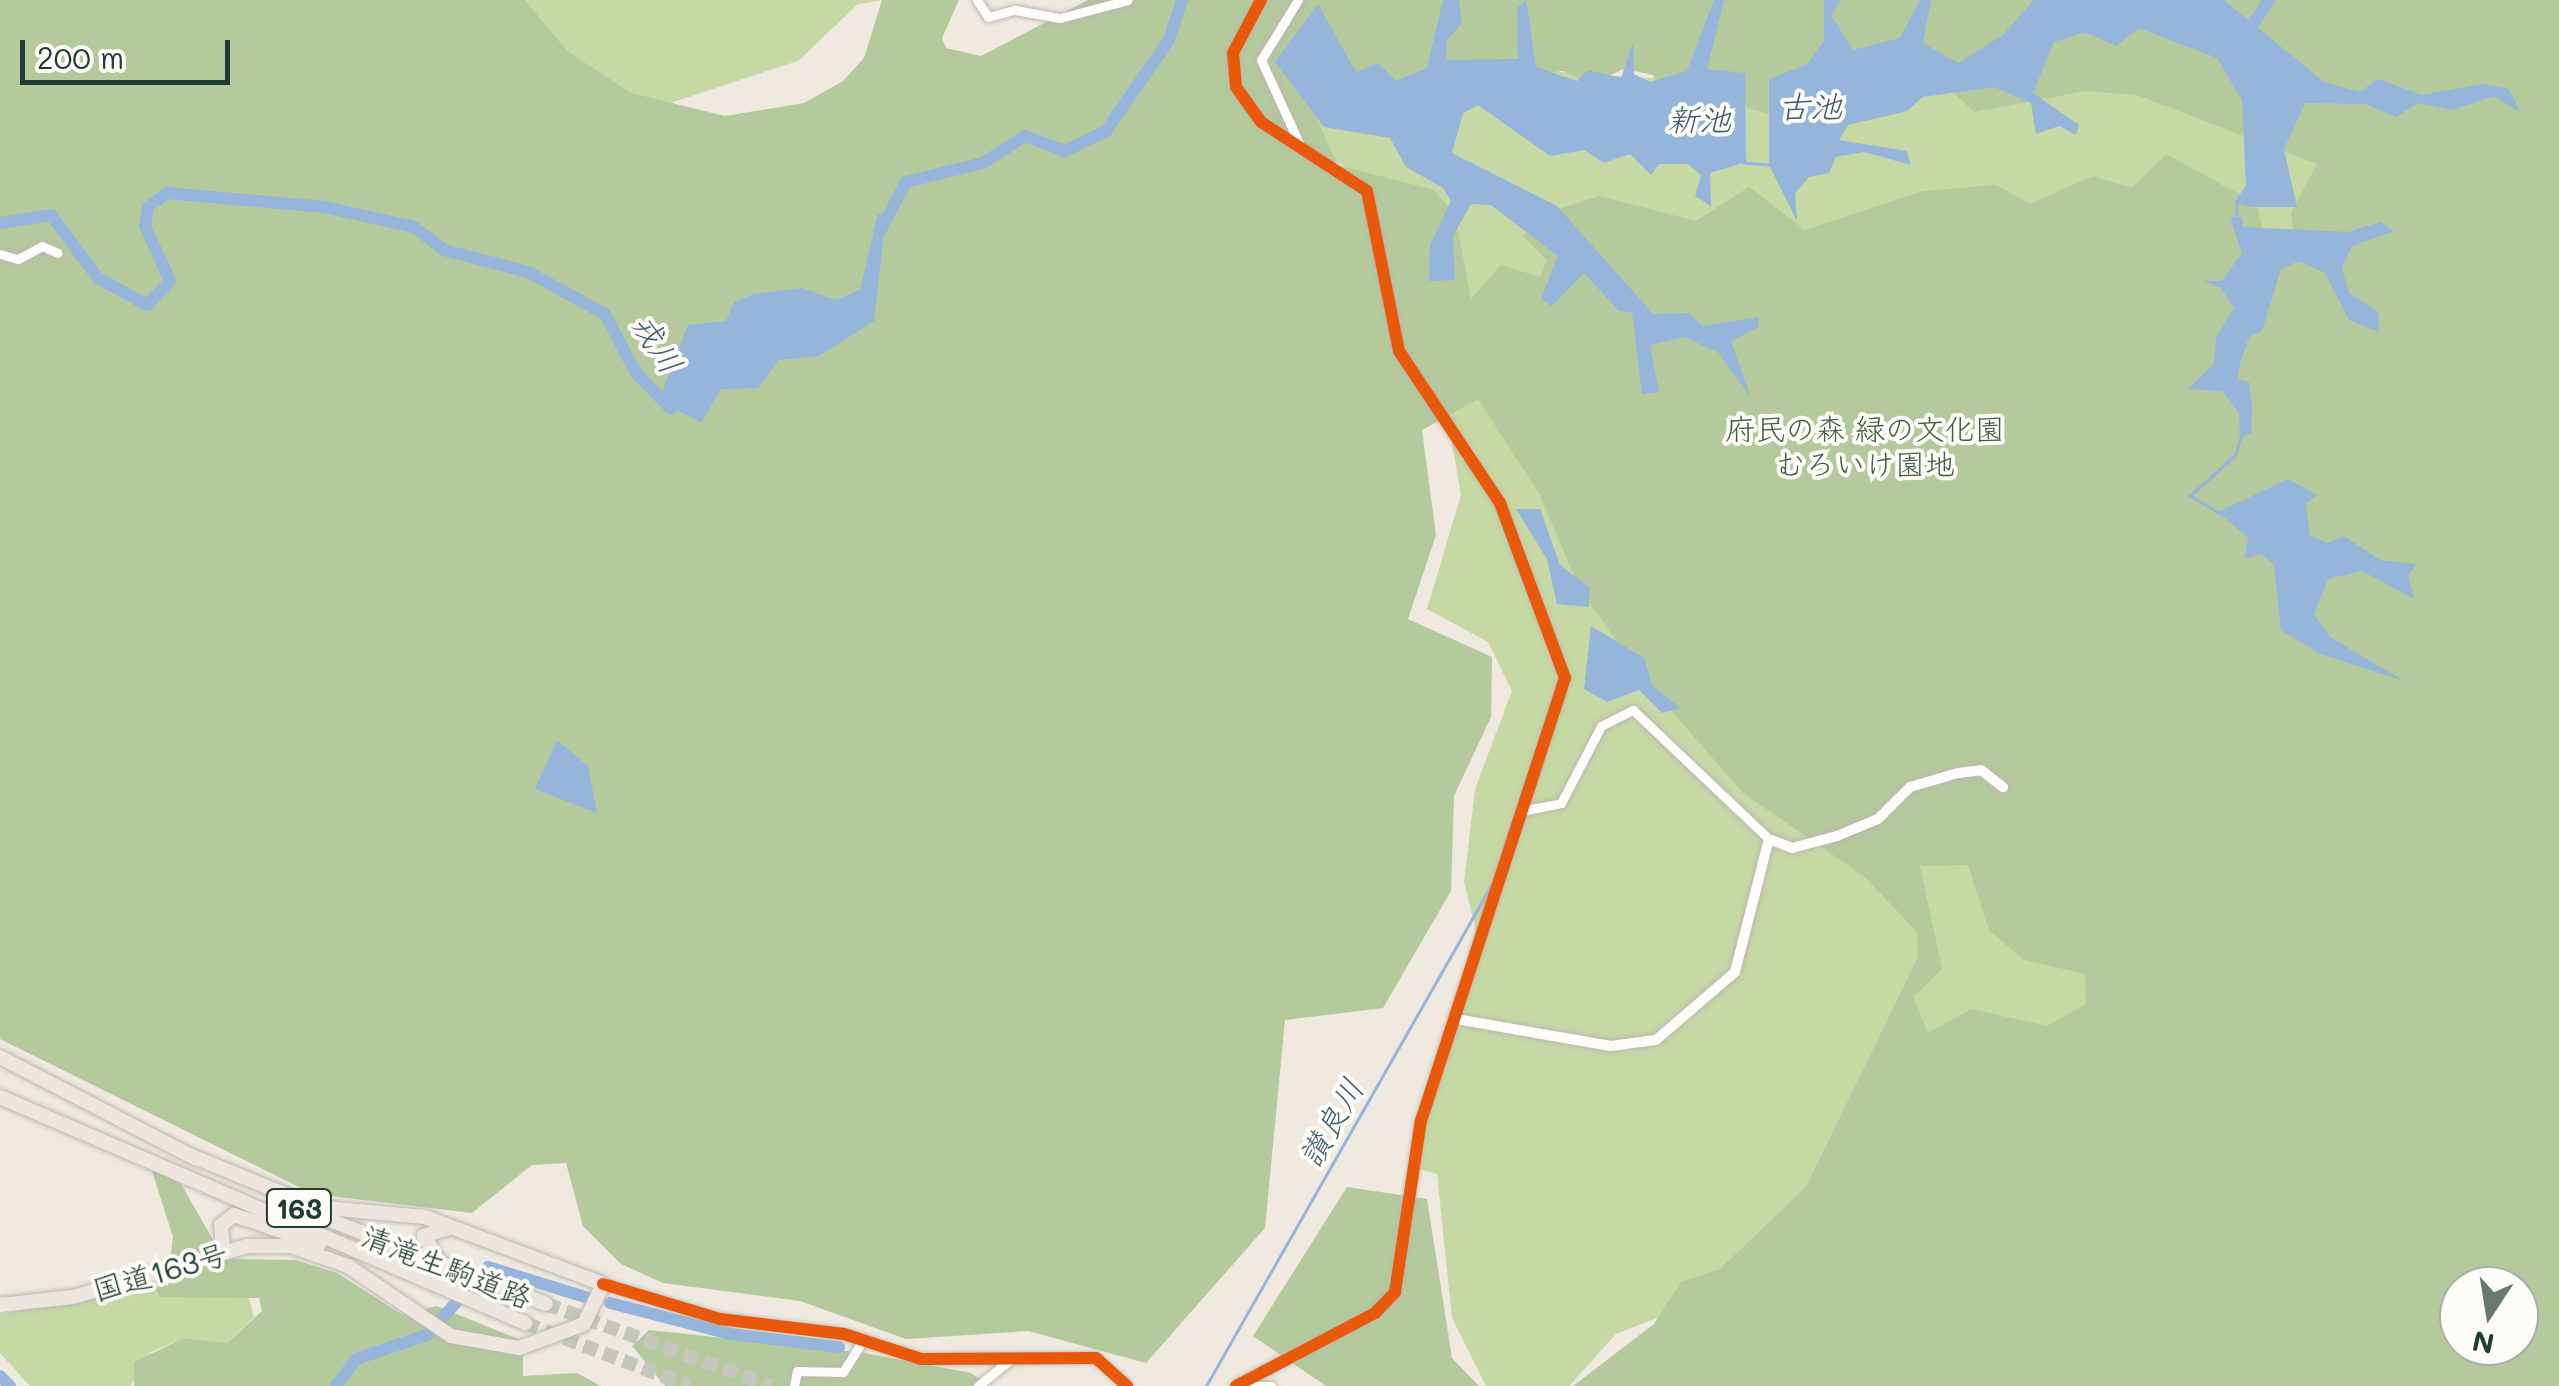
<!DOCTYPE html>
<html>
<head>
<meta charset="utf-8">
<style>
  body { margin:0 }
  #map { position:relative; width:2559px; height:1386px; overflow:hidden; background:#efe9df; font-family:Mali,"Klee One",sans-serif }
  div>[style] { position:absolute }
  .green>* { inset:0; background:#c6d8a4 }
  .forest>* { inset:0; background:#b4c99c }
  .water>* { inset:0; background:#95b5db }
  .stream>* { height:2.5px; margin:-1.25px; padding:0 1.25px; transform-origin:1.25px; border-radius:1.25px; background:#95b5db }
  .river>* { height:12px; margin:-6px; padding:0 6px; transform-origin:6px; border-radius:6px; background:#95b5db }
  .trunk-tunnel>* { height:14px; margin-top:-7px; transform-origin:0; background:repeating-linear-gradient(90deg,#c5c7bd 0 14px,transparent 0 21px) }
  .roads { filter:drop-shadow(0 0 2px #b9b8b1) drop-shadow(0 0 2px #b9b8b1) }
  .minor>* { height:9px; margin:-4.5px; padding:0 4.5px; transform-origin:4.5px; border-radius:4.5px; background:#fdfcfa }
  .tertiary>* { height:10px; margin:-5px; padding:0 5px; transform-origin:5px; border-radius:5px; background:#fdfcfa }
  .trunk>* { height:14px; margin:-7px; padding:0 7px; transform-origin:7px; border-radius:7px; background:#eee6de }
  .cycleway>* { height:12px; margin:-6px; padding:0 6px; transform-origin:6px; border-radius:6px; background:#e8590c }
  span { translate:-50% -50%; white-space:nowrap; text-align:center; line-height:1.15; -webkit-text-stroke:8px #fdfcf7; paint-order:stroke }
  .shield-label span { padding:2px 8px; background:#fdfcf7; border:2px solid; border-radius:8px; -webkit-text-stroke-width:0 }
  .shield-label { font-size:28px; color:#1f3d34; font-weight:700 }
  .park-label { font-size:30px; color:#406044 }
  .street-label { font-size:30px; color:#1f3d34 }
  .water-label { font-size:32px; color:#3b5f6e; font-style:italic }
  .north { position:absolute; left:2439px; top:1266px; width:100px; height:100px; box-sizing:border-box; background:#fdfcf7; border:2px solid #a4b0a9; border-radius:50%; rotate:192deg; font-size:28px; font-weight:700; line-height:40px; text-align:center; color:#1f3d34 }
  .north::after { content:''; display:block; margin:auto; width:35px; height:45px; background:#687970; clip-path:polygon(50% 0,100% 100%,50% 72%,0 100%) }
  .scale { position:absolute; left:20px; top:40px; width:210px; height:45px; box-sizing:border-box; border:5px solid #1f3d34; border-top:0; padding-left:12px; font-size:30px; line-height:35px; white-space:nowrap; color:#1f3d34; -webkit-text-stroke:8px #fdfcf7; paint-order:stroke }
</style>
</head>
<body>
<div id="map">
  <div class="green">
    <i style="clip-path:polygon(492px 0,884px 0,858px 4px,798px 61px,661px 106px,635px 101px)"></i>
    <i style="clip-path:polygon(2232px 0,2559px 197px,2268px 868px,1693px 1304px,1616px 1334px,1569px 1386px,1486px 1386px,1452px 1318px,1437px 1174px,1419px 1169px,1422px 1131px,1470px 989px,1475px 926px,1464px 882px,1475px 789px,1512px 691px,1488px 642px,1427px 609px,1461px 495px,1451px 438px,1464px 461px,1474px 451px,1443px 408px,1353px 171px,1303px 142px,1300px 55px,1649px 78px)"></i>
    <i style="clip-path:polygon(143px 1282px,246px 1288px,254px 1317px,227px 1343px,184px 1338px,149px 1353px,131px 1386px,30px 1386px,0 1353px,0 1315px)"></i>
  </div>
  <div class="forest">
    <i style="clip-path:polygon(evenodd,0 0,525px 0,567px 51px,631px 93px,725px 116px,804px 103px,843px 81px,864px 58px,882px 0,959px 0,942px 38px,946px 48px,981px 56px,1088px 0,2559px 0,2559px 1386px,1573px 1386px,1654px 1324px,1681px 1282px,1720px 1269px,1806px 1187px,1918px 957px,1917px 932px,1865px 877px,1742px 792px,1649px 685px,1580px 590px,1540px 495px,1478px 399px,1422px 430px,1436px 535px,1408px 619px,1492px 657px,1491px 717px,1454px 796px,1451px 891px,1383px 1008px,1285px 1020px,1265px 1228px,1146px 1363px,1028px 1331px,906px 1339px,800px 1301px,663px 1283px,621px 1264px,583px 1226px,566px 1163px,532px 1165px,472px 1213px,313px 1194px,0 1039px,0 0,1927px 68px,1974px 112px,2085px 91px,2137px 95px,2317px 164px,2291px 212px,2295px 251px,2269px 256px,2257px 204px,2166px 154px,2132px 188px,2093px 176px,2030px 204px,1996px 185px,1923px 191px,1805px 230px,1749px 187px,1696px 221px,1599px 196px,1543px 214px,1523px 236px,1547px 260px,1540px 277px,1501px 265px,1471px 299px,1455px 214px,1434px 190px,1337px 165px,1312px 107px,1563px 71px,1590px 84px,1624px 69px,1653px 75px,1673px 103px,1717px 78px,1748px 108px,1794px 121px,1927px 68px,0 0,1968px 865px,1989px 930px,2024px 960px,2085px 974px,2086px 1004px,2047px 1026px,1971px 1009px,1928px 1033px,1913px 997px,1942px 969px,1920px 866px,1968px 865px,0 0,2459px 1286px,2519px 1286px,2519px 1346px,2459px 1346px,2459px 1286px)"></i>
    <i style="clip-path:polygon(151px 1168px,181px 1184px,224px 1259px,296px 1260px,337px 1273px,403px 1315px,437px 1306px,523px 1341px,523px 1376px,577px 1373px,601px 1386px,134px 1386px,134px 1362px,184px 1338px,227px 1343px,262px 1311px,259px 1298px,160px 1297px,154px 1283px,168px 1275px,173px 1237px)"></i>
    <i style="clip-path:polygon(1347px 1187px,1427px 1199px,1452px 1358px,1479px 1386px,1326px 1386px,1253px 1336px)"></i>
    <i style="clip-path:polygon(649px 1330px,864px 1353px,971px 1373px,989px 1386px,665px 1386px,632px 1346px)"></i>
  </div>
  <div class="water">
    <i style="clip-path:polygon(1443px 0,1459px 0,1462px 23px,1447px 40px,1446px 60px,1518px 59px,1517px 8px,1526px 0,1536px 67px,1577px 81px,1588px 70px,1621px 78px,1633px 42px,1634px 74px,1650px 82px,1687px 71px,1714px 0,1724px 0,1707px 69px,1745px 73px,1746px 162px,1710px 173px,1711px 206px,1695px 196px,1701px 175px,1688px 164px,1659px 164px,1651px 175px,1630px 154px,1604px 163px,1584px 150px,1550px 156px,1478px 105px,1463px 113px,1452px 153px,1557px 206px,1653px 314px,1689px 313px,1702px 326px,1759px 317px,1759px 327px,1731px 341px,1751px 398px,1718px 352px,1684px 337px,1650px 345px,1659px 392px,1642px 394px,1632px 312px,1619px 311px,1584px 273px,1552px 306px,1541px 299px,1558px 256px,1491px 205px,1471px 204px,1453px 236px,1455px 280px,1429px 281px,1430px 245px,1451px 201px,1443px 188px,1406px 167px,1390px 138px,1324px 127px,1275px 62px,1318px 4px,1356px 72px,1378px 63px,1396px 81px,1427px 68px)"></i>
    <i style="clip-path:polygon(1824px 0,1841px 0,1831px 15px,1853px 50px,1900px 38px,1920px 0,1931px 0,1923px 43px,1958px 63px,2003px 35px,2034px 0,2224px 0,2324px 82px,2360px 92px,2378px 79px,2422px 95px,2482px 84px,2509px 89px,2520px 112px,2494px 96px,2452px 110px,2418px 103px,2396px 117px,2365px 104px,2305px 103px,2284px 149px,2297px 207px,2252px 207px,2234px 203px,2246px 186px,2242px 100px,2217px 58px,2139px 28px,2116px 46px,2085px 32px,2054px 42px,2033px 93px,2079px 125px,2076px 135px,2059px 126px,2036px 134px,2031px 103px,1994px 87px,1923px 97px,1907px 111px,1848px 125px,1839px 140px,1907px 151px,1911px 165px,1864px 152px,1836px 157px,1829px 173px,1809px 177px,1795px 193px,1797px 221px,1769px 165px,1769px 79px,1806px 65px,1824px 41px)"></i>
    <i style="clip-path:polygon(878px 214px,886px 216px,874px 321px,819px 356px,779px 360px,758px 388px,721px 389px,701px 423px,659px 400px,688px 325px,726px 321px,734px 302px,754px 294px,803px 288px,835px 300px,860px 290px)"></i>
    <i style="clip-path:polygon(2230px 217px,2242px 217px,2243px 227px,2348px 232px,2380px 222px,2394px 231px,2352px 246px,2342px 268px,2349px 293px,2378px 312px,2379px 332px,2349px 320px,2325px 273px,2299px 261px,2281px 269px,2262px 331px,2249px 337px,2241px 360px,2237px 379px,2249px 382px,2252px 407px,2251px 433px,2240px 438px,2239px 413px,2222px 391px,2188px 389px,2214px 364px,2216px 337px,2234px 308px,2221px 288px,2203px 281px,2222px 281px,2242px 253px)"></i>
    <i style="clip-path:polygon(2288px 479px,2317px 495px,2306px 504px,2310px 535px,2327px 543px,2344px 536px,2380px 560px,2416px 564px,2408px 576px,2414px 599px,2362px 571px,2328px 579px,2314px 614px,2330px 637px,2404px 681px,2320px 654px,2281px 630px,2274px 565px,2261px 554px,2245px 559px,2248px 538px,2218px 512px)"></i>
    <i style="clip-path:polygon(1516px 509px,1540px 509px,1560px 565px,1589px 587px,1589px 607px,1557px 604px,1547px 559px)"></i>
    <i style="clip-path:polygon(1591px 626px,1644px 658px,1652px 685px,1680px 708px,1662px 713px,1639px 690px,1607px 702px,1584px 689px)"></i>
    <i style="clip-path:polygon(557px 740px,588px 766px,597px 813px,535px 789px)"></i>
  </div>
  <div class="stream">
    <i style="left:1742px;top:162px;width:31px;rotate:6deg"></i>
    <i style="left:2236px;top:219px;width:17px;rotate:-87deg"></i>
    <i style="left:2220px;top:514px;width:35px;rotate:-149deg"></i>
    <i style="left:2190px;top:496px;width:61px;rotate:-42.3deg"></i>
    <i style="left:2235px;top:455px;width:22px;rotate:-72deg"></i>
    <i style="left:1206px;top:1386px;width:580px;rotate:-60.34deg"></i>
  </div>
  <div class="river">
    <i style="left:2250px;top:29px;width:35px;rotate:-57deg"></i>
    <i style="left:0;top:223px;width:52px;rotate:-8.9deg"></i>
    <i style="left:51px;top:215px;width:79px;rotate:53.3deg"></i>
    <i style="left:98px;top:278px;width:56px;rotate:28.9deg"></i>
    <i style="left:147px;top:305px;width:33px;rotate:-46deg"></i>
    <i style="left:170px;top:281px;width:60px;rotate:-114.4deg"></i>
    <i style="left:145px;top:226px;width:19px;rotate:-81deg"></i>
    <i style="left:148px;top:207px;width:24px;rotate:-36deg"></i>
    <i style="left:167px;top:193px;width:158px;rotate:5.1deg"></i>
    <i style="left:324px;top:207px;width:92px;rotate:12.5deg"></i>
    <i style="left:414px;top:227px;width:38px;rotate:37deg"></i>
    <i style="left:444px;top:250px;width:87px;rotate:14.7deg"></i>
    <i style="left:528px;top:272px;width:88px;rotate:28.6deg"></i>
    <i style="left:605px;top:314px;width:67px;rotate:62.3deg"></i>
    <i style="left:636px;top:373px;width:50px;rotate:45.8deg"></i>
    <i style="left:879px;top:233px;width:58px;rotate:-62.1deg"></i>
    <i style="left:906px;top:182px;width:79px;rotate:-13.9deg"></i>
    <i style="left:983px;top:163px;width:50px;rotate:-32.7deg"></i>
    <i style="left:1025px;top:136px;width:43px;rotate:20.6deg"></i>
    <i style="left:1065px;top:151px;width:46px;rotate:-26deg"></i>
    <i style="left:1106px;top:131px;width:111px;rotate:-55.3deg"></i>
    <i style="left:1169px;top:40px;width:42px;rotate:-72deg"></i>
    <i style="left:610px;top:1303px;width:125px;rotate:14.4deg"></i>
    <i style="left:731px;top:1334px;width:109px;rotate:6.9deg"></i>
    <i style="left:0;top:1376px;width:14px;rotate:45deg"></i>
    <i style="left:336px;top:1386px;width:34px;rotate:-53deg"></i>
    <i style="left:356px;top:1359px;width:75px;rotate:-18.7deg"></i>
    <i style="left:427px;top:1335px;width:91px;rotate:-48.1deg"></i>
    <i style="left:488px;top:1267px;width:106px;rotate:17.1deg"></i>
  </div>
  <div class="trunk-tunnel">
    <i style="left:546px;top:1304px;width:239px;rotate:20deg"></i>
    <i style="left:525px;top:1323px;width:176px;rotate:21deg"></i>
  </div>
  <div class="roads">
    <div class="minor">
      <i style="left:977px;top:0;width:20px;rotate:57deg"></i>
      <i style="left:988px;top:17px;width:28px;rotate:-15deg"></i>
      <i style="left:1015px;top:10px;width:46px;rotate:10.1deg"></i>
      <i style="left:1060px;top:18px;width:70px;rotate:-14.8deg"></i>
      <i style="left:1298px;top:0;width:70px;rotate:121.7deg"></i>
      <i style="left:1261px;top:60px;width:91px;rotate:65.4deg"></i>
      <i style="left:0;top:254px;width:19px;rotate:16deg"></i>
      <i style="left:18px;top:259px;width:27px;rotate:-28deg"></i>
      <i style="left:42px;top:246px;width:17px;rotate:24deg"></i>
      <i style="left:1526px;top:810px;width:36px;rotate:-11deg"></i>
      <i style="left:1561px;top:803px;width:87px;rotate:-62.5deg"></i>
      <i style="left:1601px;top:726px;width:36px;rotate:-27deg"></i>
      <i style="left:1633px;top:710px;width:187px;rotate:43.5deg"></i>
      <i style="left:794px;top:1386px;width:15px;rotate:-79deg"></i>
      <i style="left:797px;top:1371px;width:46px;rotate:1.2deg"></i>
      <i style="left:843px;top:1372px;width:38px;rotate:-58deg"></i>
      <i style="left:978px;top:1386px;width:43px;rotate:-39.3deg"></i>
      <i style="left:1239px;top:1386px;width:32px"></i>
    </div>
    <div class="tertiary">
      <i style="left:1456px;top:1019px;width:157px;rotate:9.9deg"></i>
      <i style="left:1611px;top:1046px;width:45px;rotate:-7.6deg"></i>
      <i style="left:1656px;top:1040px;width:104px;rotate:-40.7deg"></i>
      <i style="left:1735px;top:972px;width:137px;rotate:-75.7deg"></i>
      <i style="left:1769px;top:839px;width:25px;rotate:21deg"></i>
      <i style="left:1792px;top:848px;width:47px;rotate:-14.9deg"></i>
      <i style="left:1837px;top:836px;width:44px;rotate:-22.5deg"></i>
      <i style="left:1878px;top:819px;width:45px;rotate:-45deg"></i>
      <i style="left:1910px;top:787px;width:50px;rotate:-16.3deg"></i>
      <i style="left:1958px;top:773px;width:23px;rotate:-7deg"></i>
      <i style="left:1981px;top:770px;width:28px;rotate:38deg"></i>
      <i style="left:603px;top:1284px;width:122px;rotate:16.7deg"></i>
      <i style="left:720px;top:1319px;width:125px;rotate:6.9deg"></i>
      <i style="left:844px;top:1334px;width:81px;rotate:18deg"></i>
      <i style="left:921px;top:1359px;width:175px;rotate:-0.3deg"></i>
      <i style="left:1096px;top:1358px;width:42px;rotate:42.1deg"></i>
      <i style="left:1236px;top:1386px;width:157px;rotate:-27.7deg"></i>
      <i style="left:1375px;top:1313px;width:29px;rotate:-46deg"></i>
      <i style="left:1395px;top:1292px;width:173px;rotate:-81.4deg"></i>
      <i style="left:1421px;top:1121px;width:466px;rotate:-72deg"></i>
      <i style="left:1565px;top:678px;width:187px;rotate:-110.4deg"></i>
      <i style="left:1500px;top:503px;width:182px;rotate:-123.6deg"></i>
      <i style="left:1399px;top:351px;width:163px;rotate:-101.3deg"></i>
      <i style="left:1367px;top:191px;width:126px;rotate:-146.9deg"></i>
      <i style="left:1261px;top:122px;width:43px;rotate:-125.5deg"></i>
      <i style="left:1236px;top:87px;width:34px;rotate:-95deg"></i>
      <i style="left:1233px;top:53px;width:60px;rotate:-62.2deg"></i>
    </div>
    <div class="trunk">
      <i style="left:0;top:1057px;width:220px;rotate:27.4deg"></i>
      <i style="left:0;top:1097px;width:572px;rotate:23.29deg"></i>
      <i style="left:309px;top:1212px;width:254px;rotate:21.2deg"></i>
      <i style="left:223px;top:1251px;width:26px;rotate:-94deg"></i>
      <i style="left:221px;top:1225px;width:16px;rotate:-38deg"></i>
      <i style="left:234px;top:1215px;width:90px;rotate:18.8deg"></i>
      <i style="left:438px;top:1260px;width:28px;rotate:-120deg"></i>
      <i style="left:424px;top:1236px;width:25px;rotate:-18deg"></i>
      <i style="left:0;top:1305px;width:73px;rotate:-6.3deg"></i>
      <i style="left:73px;top:1297px;width:181px;rotate:-16.3deg"></i>
      <i style="left:247px;top:1246px;width:44px"></i>
      <i style="left:291px;top:1246px;width:60px;rotate:19.3deg"></i>
      <i style="left:348px;top:1266px;width:125px;rotate:34.2deg"></i>
      <i style="left:451px;top:1336px;width:69px;rotate:10deg"></i>
      <i style="left:519px;top:1348px;width:69px;rotate:-20.3deg"></i>
      <i style="left:584px;top:1324px;width:44px;rotate:-64.6deg"></i>
      <i style="left:603px;top:1284px;width:190px;rotate:-159.4deg"></i>
      <i style="left:425px;top:1217px;width:109px;rotate:-174.8deg"></i>
      <i style="left:316px;top:1207px;width:137px;rotate:-157.7deg"></i>
    </div>
  </div>
  <div class="cycleway">
    <i style="left:603px;top:1284px;width:122px;rotate:16.7deg"></i>
    <i style="left:720px;top:1319px;width:125px;rotate:6.9deg"></i>
    <i style="left:844px;top:1334px;width:81px;rotate:18deg"></i>
    <i style="left:921px;top:1359px;width:175px;rotate:-0.3deg"></i>
    <i style="left:1096px;top:1358px;width:42px;rotate:42.1deg"></i>
    <i style="left:1236px;top:1386px;width:157px;rotate:-27.7deg"></i>
    <i style="left:1375px;top:1313px;width:29px;rotate:-46deg"></i>
    <i style="left:1395px;top:1292px;width:173px;rotate:-81.4deg"></i>
    <i style="left:1421px;top:1121px;width:466px;rotate:-72deg"></i>
    <i style="left:1565px;top:678px;width:187px;rotate:-110.4deg"></i>
    <i style="left:1500px;top:503px;width:182px;rotate:-123.6deg"></i>
    <i style="left:1399px;top:351px;width:163px;rotate:-101.3deg"></i>
    <i style="left:1367px;top:191px;width:126px;rotate:-146.9deg"></i>
    <i style="left:1261px;top:122px;width:43px;rotate:-125.5deg"></i>
    <i style="left:1236px;top:87px;width:34px;rotate:-95deg"></i>
    <i style="left:1233px;top:53px;width:60px;rotate:-62.2deg"></i>
  </div>
  <div class="shield-label">
    <span style="left:299px;top:1208px">163</span>
  </div>
  <div class="park-label">
    <span style="left:1865px;top:445px">府民の森 緑の文化園<br>むろいけ園地</span>
  </div>
  <div class="street-label">
    <span style="left:447px;top:1266px;rotate:21deg">清滝生駒道路</span>
    <span style="left:160px;top:1271px;rotate:-16deg">国道163号</span>
  </div>
  <div class="water-label">
    <span style="left:1810px;top:105px">古池</span>
    <span style="left:1699px;top:118px">新池</span>
    <span style="left:658px;top:343px;rotate:57deg">戎川</span>
    <span style="left:1330px;top:1122px;rotate:-60deg">讃良川</span>
  </div>
  <div class="north">N</div>
  <div class="scale">200 m</div>
</div>
</body>
</html>
